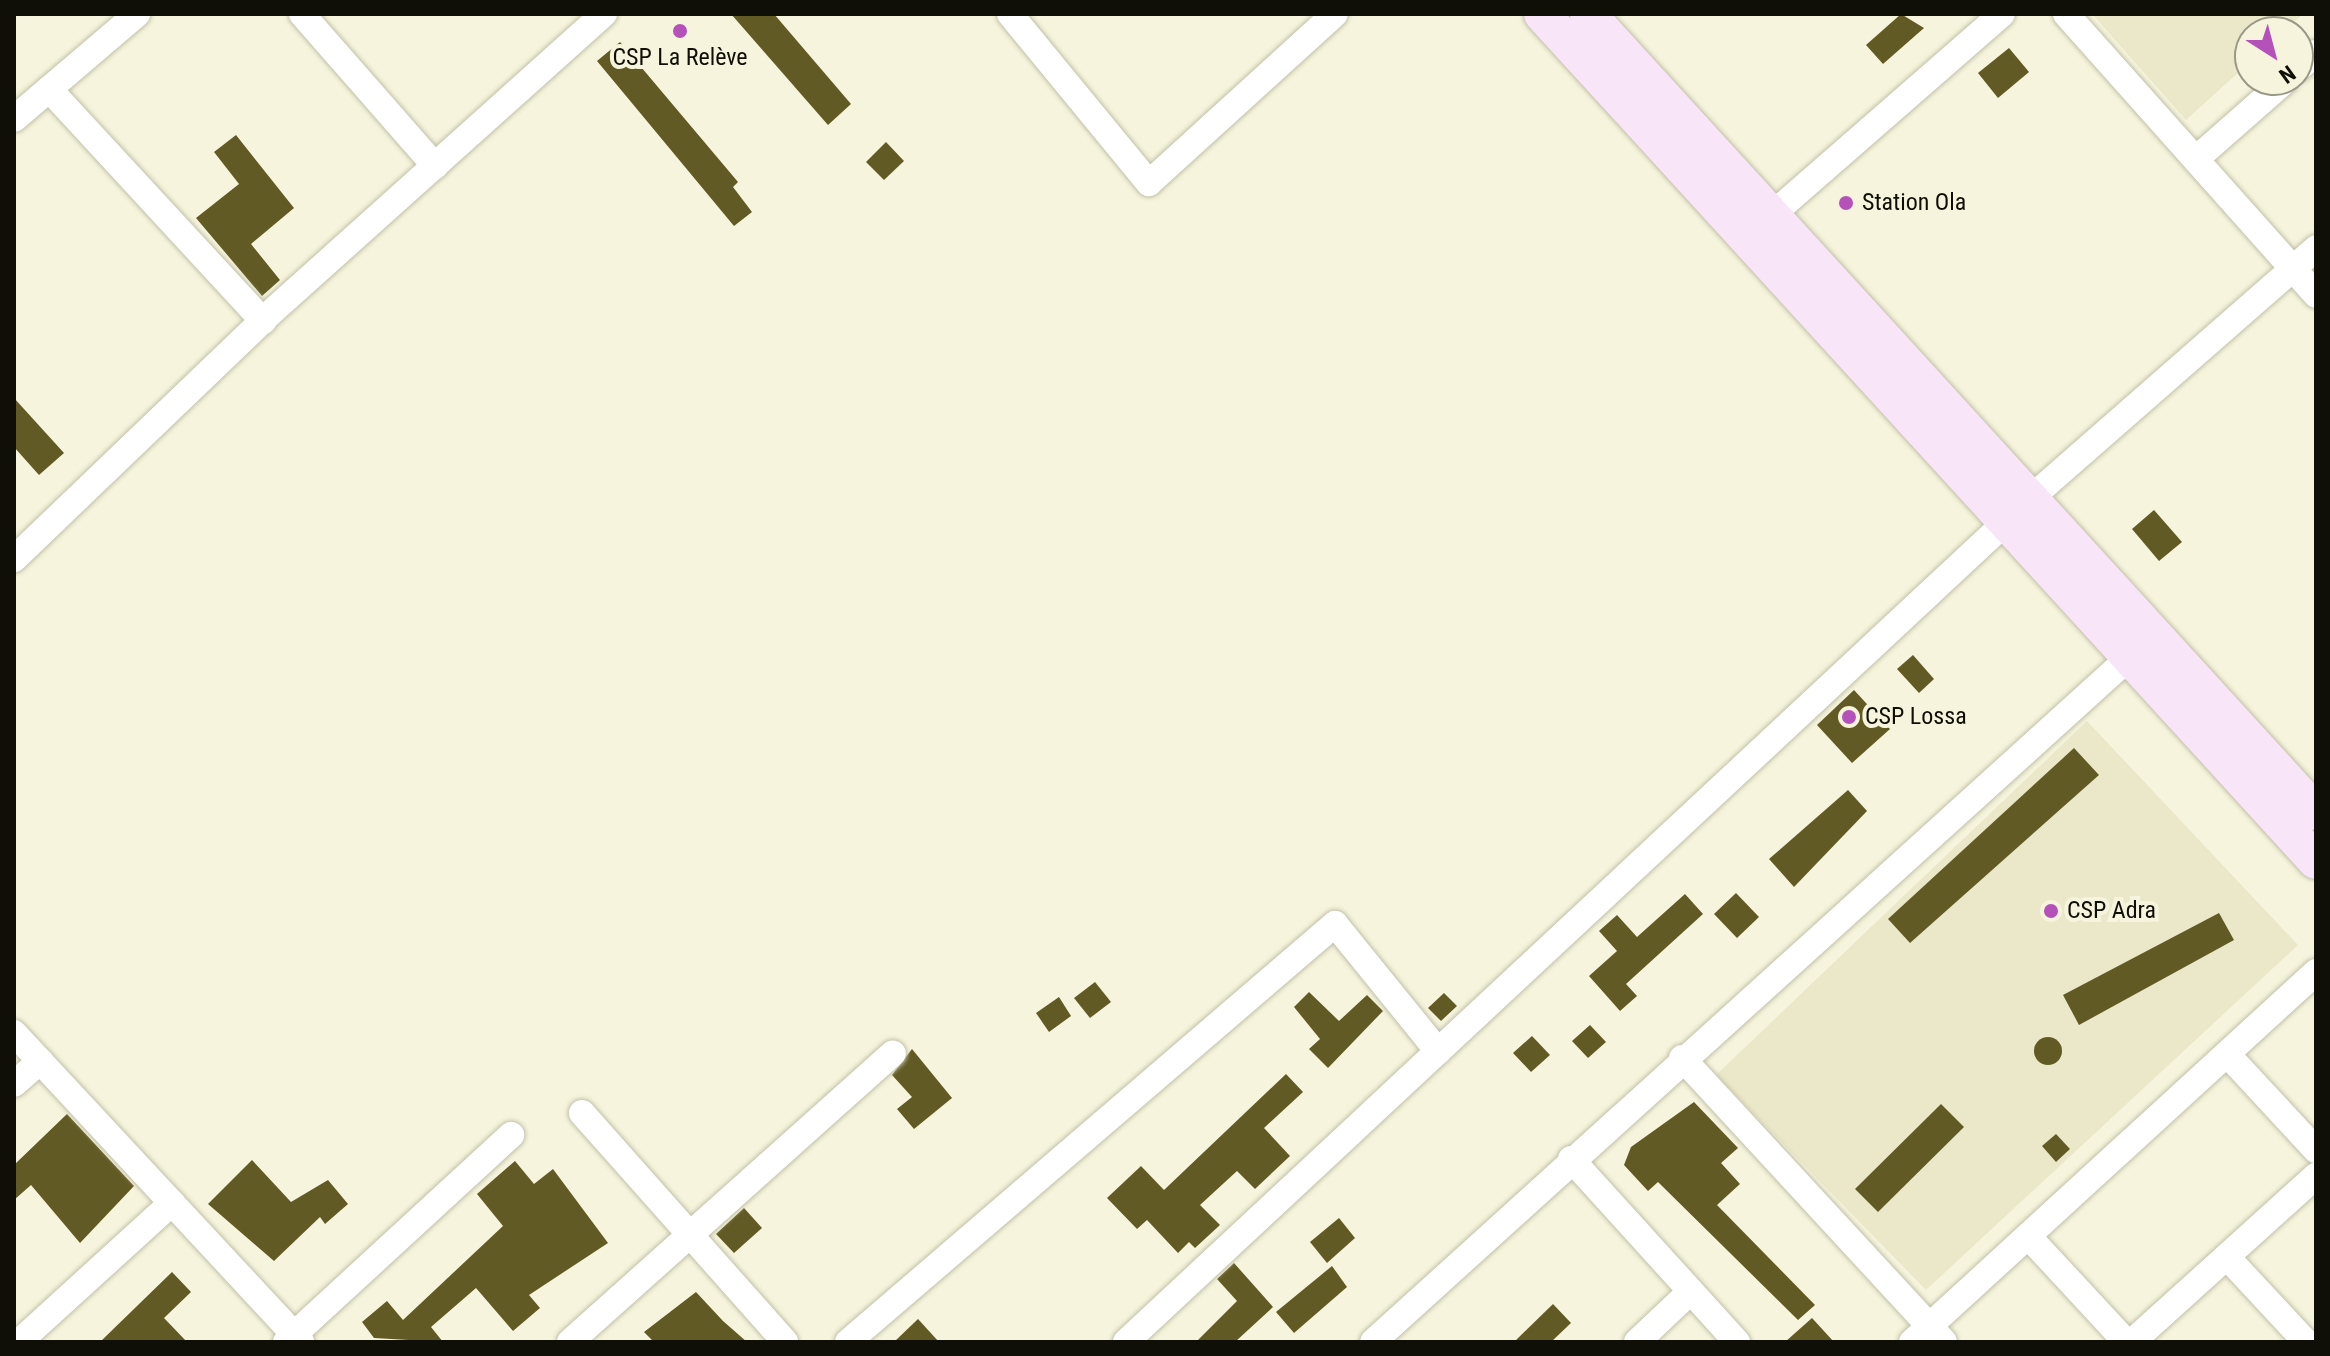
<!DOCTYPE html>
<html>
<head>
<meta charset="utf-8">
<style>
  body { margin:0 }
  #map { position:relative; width:2330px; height:1356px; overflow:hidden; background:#f6f4dc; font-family:"Roboto Condensed",sans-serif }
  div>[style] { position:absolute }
  .built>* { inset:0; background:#ebe8c9 }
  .building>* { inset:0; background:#615a24 }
  .round { border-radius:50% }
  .roads { filter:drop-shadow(0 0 2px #c2c0aa) drop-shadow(0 0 2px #c2c0aa) }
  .minor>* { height:26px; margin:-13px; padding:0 13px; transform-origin:13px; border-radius:13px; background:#fff }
  .secondary>* { height:36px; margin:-18px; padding:0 18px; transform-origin:18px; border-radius:18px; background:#f8e5f8 }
  .dots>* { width:22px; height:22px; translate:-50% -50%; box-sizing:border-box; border:4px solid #f6f4dc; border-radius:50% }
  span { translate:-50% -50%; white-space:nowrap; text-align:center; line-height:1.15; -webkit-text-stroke:8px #f6f4dc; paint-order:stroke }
  .poi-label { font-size:24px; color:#100f07 }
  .left { translate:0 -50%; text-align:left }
  .frame { position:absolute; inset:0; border:16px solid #100f07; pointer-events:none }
  .north { position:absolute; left:2234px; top:16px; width:80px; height:80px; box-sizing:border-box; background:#f6f4dc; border:2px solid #9a9887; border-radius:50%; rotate:144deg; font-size:22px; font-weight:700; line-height:32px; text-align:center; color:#100f07 }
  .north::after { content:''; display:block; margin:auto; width:28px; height:36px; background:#b452b9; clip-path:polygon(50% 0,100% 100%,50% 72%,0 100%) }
</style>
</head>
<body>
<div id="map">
  <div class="built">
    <i style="clip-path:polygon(2092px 14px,2303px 14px,2283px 32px,2250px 32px,2250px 62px,2186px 120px)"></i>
    <i style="clip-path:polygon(2087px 721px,2298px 945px,1926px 1290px,1716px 1075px)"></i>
  </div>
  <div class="building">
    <i style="clip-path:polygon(731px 14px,774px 14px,851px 104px,828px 125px)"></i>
    <i style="clip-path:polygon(1901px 14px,1924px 28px,1883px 64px,1866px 45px)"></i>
    <i style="clip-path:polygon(620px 42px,738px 182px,733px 187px,752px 212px,734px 226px,597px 61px)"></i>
    <i style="clip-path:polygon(2009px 48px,2029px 72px,1998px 98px,1978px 73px)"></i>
    <i style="clip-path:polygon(236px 135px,294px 208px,251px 244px,280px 280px,262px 296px,196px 218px,239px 184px,214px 152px)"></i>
    <i style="clip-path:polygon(886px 142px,904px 161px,884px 180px,866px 162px)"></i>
    <i style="clip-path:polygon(14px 398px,64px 453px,39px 475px,14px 447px)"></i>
    <i style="clip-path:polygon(2154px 510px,2182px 542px,2159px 561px,2132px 529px)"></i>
    <i style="clip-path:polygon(1913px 655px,1934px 679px,1919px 693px,1897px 669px)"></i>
    <i style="clip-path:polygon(1854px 690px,1890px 729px,1852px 763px,1817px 725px)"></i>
    <i style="clip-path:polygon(2074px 748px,2099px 775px,1910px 943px,1888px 919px)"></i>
    <i style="clip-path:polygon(1848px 790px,1867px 811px,1794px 887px,1769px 859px)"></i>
    <i style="clip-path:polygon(1736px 893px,1759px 917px,1737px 938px,1714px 914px)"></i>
    <i style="clip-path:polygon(1685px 894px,1703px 914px,1626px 984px,1637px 996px,1620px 1011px,1589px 976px,1617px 951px,1599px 931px,1617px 915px,1637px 937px)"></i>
    <i style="clip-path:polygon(2219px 913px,2234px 940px,2079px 1025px,2063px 995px)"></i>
    <i style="clip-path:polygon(1095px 982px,1111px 1002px,1090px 1018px,1074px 998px)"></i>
    <i style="clip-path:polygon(1309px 992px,1339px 1021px,1367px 995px,1383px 1011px,1328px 1068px,1309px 1049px,1320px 1039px,1294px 1007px)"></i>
    <i style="clip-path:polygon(1444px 993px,1457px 1006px,1441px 1021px,1428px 1008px)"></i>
    <i style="clip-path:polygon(1059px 997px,1071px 1016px,1049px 1032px,1036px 1013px)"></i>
    <i style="clip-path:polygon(1590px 1025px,1606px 1042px,1588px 1058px,1572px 1041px)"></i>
    <i style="clip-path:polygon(1532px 1036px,1550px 1055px,1531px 1072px,1513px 1053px)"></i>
    <i class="round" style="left:2034px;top:1037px;width:28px;height:28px"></i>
    <i style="clip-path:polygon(912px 1049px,952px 1098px,914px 1129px,897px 1109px,912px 1097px,892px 1075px)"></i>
    <i style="clip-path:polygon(1286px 1074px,1303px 1092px,1264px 1128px,1290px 1156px,1255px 1189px,1237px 1171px,1200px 1205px,1220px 1225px,1195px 1248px,1189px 1242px,1178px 1253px,1147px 1220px,1137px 1229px,1107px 1198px,1141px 1166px,1164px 1190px)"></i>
    <i style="clip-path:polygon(1694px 1102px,1738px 1148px,1721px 1163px,1740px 1184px,1717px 1205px,1815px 1305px,1798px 1320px,1658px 1182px,1648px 1191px,1624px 1165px,1631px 1147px)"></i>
    <i style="clip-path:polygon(1941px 1104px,1964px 1127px,1878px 1212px,1855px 1189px)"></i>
    <i style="clip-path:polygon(67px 1114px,134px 1186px,80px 1243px,31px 1185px,14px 1200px,14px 1165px)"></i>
    <i style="clip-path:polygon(2056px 1134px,2070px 1149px,2056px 1162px,2042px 1146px)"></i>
    <i style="clip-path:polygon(252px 1160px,291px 1202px,328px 1180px,348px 1204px,325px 1224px,320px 1217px,274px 1261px,208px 1204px)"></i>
    <i style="clip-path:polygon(515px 1161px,534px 1184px,553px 1169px,608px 1243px,529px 1295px,540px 1308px,513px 1331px,476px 1288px,431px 1327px,443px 1342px,374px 1338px,362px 1322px,387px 1301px,403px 1320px,503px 1226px,477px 1194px)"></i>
    <i style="clip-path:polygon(744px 1208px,762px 1228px,734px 1253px,716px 1234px)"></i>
    <i style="clip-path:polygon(1339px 1218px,1355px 1238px,1327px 1263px,1310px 1242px)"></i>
    <i style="clip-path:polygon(1234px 1263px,1273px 1307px,1235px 1342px,1196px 1342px,1237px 1301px,1217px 1279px)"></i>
    <i style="clip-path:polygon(1332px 1266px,1347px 1287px,1294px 1333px,1276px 1312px)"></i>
    <i style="clip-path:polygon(172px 1272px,191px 1292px,164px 1318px,187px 1342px,100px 1342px)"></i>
    <i style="clip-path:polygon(696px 1292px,723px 1321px,747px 1342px,654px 1342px,644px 1332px)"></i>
    <i style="clip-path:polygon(1553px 1304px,1571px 1323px,1551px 1342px,1514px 1342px)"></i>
    <i style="clip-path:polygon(1812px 1318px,1834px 1342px,1785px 1342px)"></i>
    <i style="clip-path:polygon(918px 1319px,939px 1342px,894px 1342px)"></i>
  </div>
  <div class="roads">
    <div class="minor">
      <i style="left:302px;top:14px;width:202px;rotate:48.8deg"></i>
      <i style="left:1010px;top:14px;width:219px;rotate:50.6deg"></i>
      <i style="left:1149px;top:183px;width:251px;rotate:-42.3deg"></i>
      <i style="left:2066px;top:14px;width:376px;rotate:48.3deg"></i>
      <i style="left:2298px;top:69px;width:24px;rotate:-42deg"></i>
      <i style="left:49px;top:89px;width:316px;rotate:47.3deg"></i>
      <i style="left:14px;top:119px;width:162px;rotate:-40.5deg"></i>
      <i style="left:2196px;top:159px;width:120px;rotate:-41.3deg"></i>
      <i style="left:1759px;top:226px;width:322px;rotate:-41.1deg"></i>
      <i style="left:2032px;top:497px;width:378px;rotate:-41.2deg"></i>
      <i style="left:14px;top:559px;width:349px;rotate:-43.8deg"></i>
      <i style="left:266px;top:317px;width:454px;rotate:-41.9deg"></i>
      <i style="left:14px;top:1033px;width:422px;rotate:47.1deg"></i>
      <i style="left:2227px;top:1054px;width:131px;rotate:47.2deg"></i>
      <i style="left:1682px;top:1058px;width:386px;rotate:47.3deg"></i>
      <i style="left:14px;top:1084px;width:35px;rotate:-41deg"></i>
      <i style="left:582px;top:1113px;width:306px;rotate:48.4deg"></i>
      <i style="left:1571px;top:1159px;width:247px;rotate:47.8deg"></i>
      <i style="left:2028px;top:1236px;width:144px;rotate:47.2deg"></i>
      <i style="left:2227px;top:1257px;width:116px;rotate:47.1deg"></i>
      <i style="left:19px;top:1342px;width:207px;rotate:-42.3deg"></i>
      <i style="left:286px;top:1342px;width:306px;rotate:-42.6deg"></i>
      <i style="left:570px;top:1342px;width:433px;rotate:-41.8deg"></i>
      <i style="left:848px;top:1342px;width:642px;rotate:-40.64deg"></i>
      <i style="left:1335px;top:924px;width:164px;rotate:51deg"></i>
      <i style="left:1126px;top:1342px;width:1206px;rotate:-42.98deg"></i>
      <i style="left:1373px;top:1342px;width:1039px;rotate:-42.15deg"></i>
      <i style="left:1637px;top:1342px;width:74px;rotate:-43.4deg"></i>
      <i style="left:1912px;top:1342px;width:548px;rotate:-42.48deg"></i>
      <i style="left:2132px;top:1342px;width:248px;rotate:-42.1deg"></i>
    </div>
    <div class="secondary">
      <i style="left:1542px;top:14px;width:1147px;rotate:47.58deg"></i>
      <i style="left:1588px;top:14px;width:1080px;rotate:47.63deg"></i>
    </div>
  </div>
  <div class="dots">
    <i style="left:680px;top:31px;background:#b452b9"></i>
    <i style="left:1846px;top:203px;background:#b452b9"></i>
    <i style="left:1849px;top:717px;background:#b452b9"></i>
    <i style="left:2051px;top:911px;background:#b452b9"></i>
  </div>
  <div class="poi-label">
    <span style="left:680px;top:58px">CSP La Relève</span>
    <span class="left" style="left:1862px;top:203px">Station Ola</span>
    <span class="left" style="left:1865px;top:717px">CSP Lossa</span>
    <span class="left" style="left:2067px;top:911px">CSP Adra</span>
  </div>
  <div class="frame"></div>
  <div class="north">N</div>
</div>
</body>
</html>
